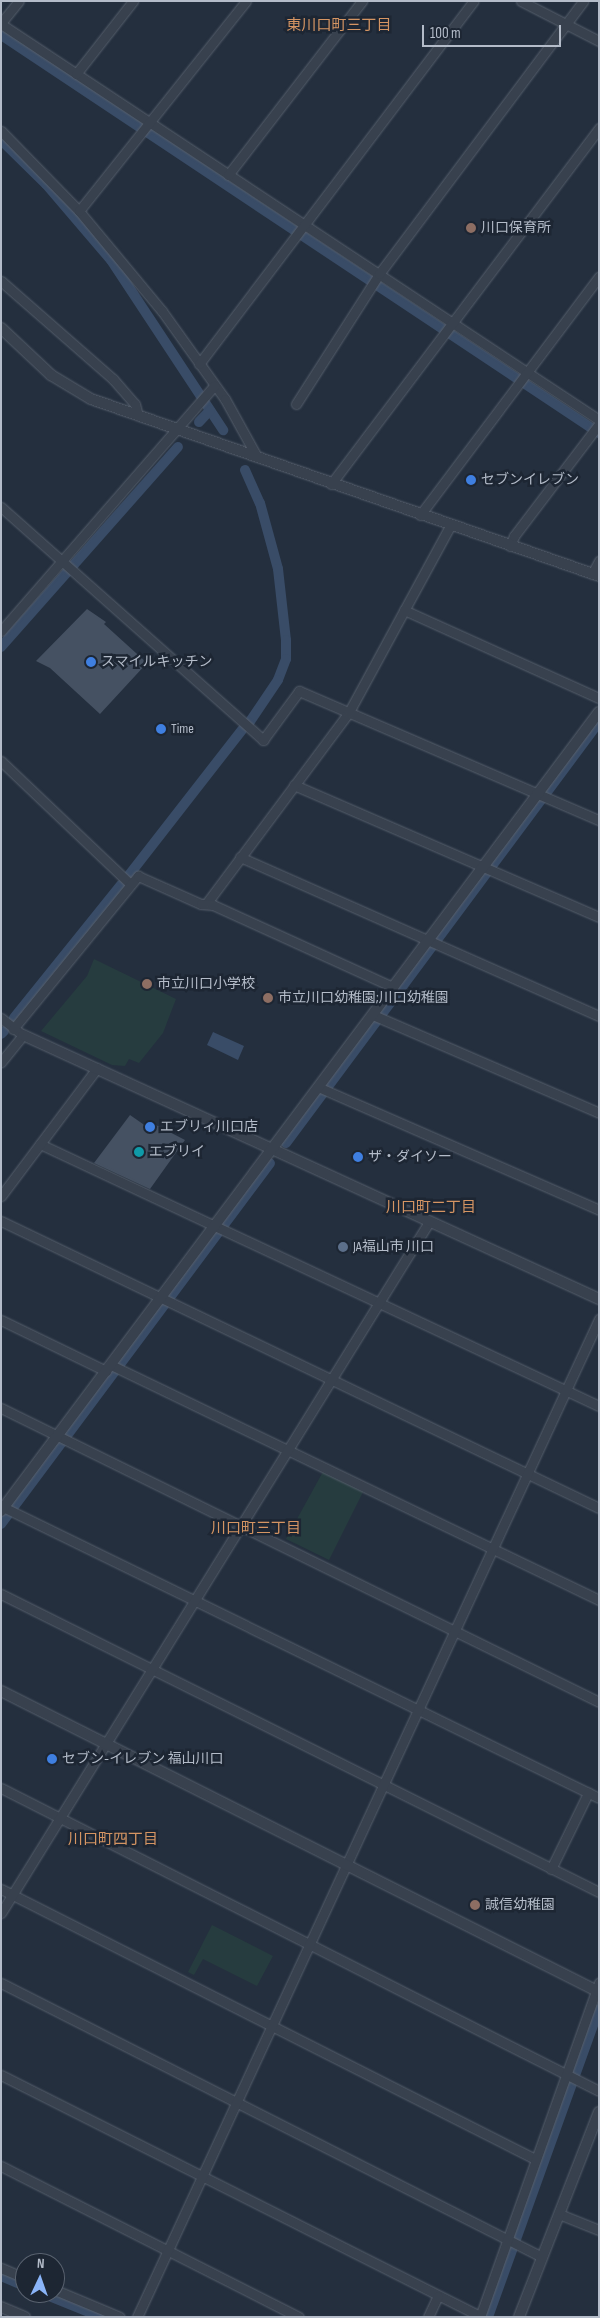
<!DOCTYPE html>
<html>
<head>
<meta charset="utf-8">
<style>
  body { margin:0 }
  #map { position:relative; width:600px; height:2318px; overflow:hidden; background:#242f3e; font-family:"Sofia Sans Condensed","Noto Sans JP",sans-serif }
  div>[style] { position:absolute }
  .green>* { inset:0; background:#263c3f }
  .water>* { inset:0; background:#394c67 }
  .canal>* { height:10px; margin:-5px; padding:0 5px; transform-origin:5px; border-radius:5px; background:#394c67 }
  .building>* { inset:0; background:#455162 }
  .roads { filter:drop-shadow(0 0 1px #565f6c) drop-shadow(0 0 1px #565f6c) }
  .minor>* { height:9px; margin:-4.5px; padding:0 4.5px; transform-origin:4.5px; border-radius:4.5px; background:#38414e }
  .tertiary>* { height:10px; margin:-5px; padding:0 5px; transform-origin:5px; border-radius:5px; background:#38414e }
  .dots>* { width:14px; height:14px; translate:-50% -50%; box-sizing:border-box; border:2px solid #1d2633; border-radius:50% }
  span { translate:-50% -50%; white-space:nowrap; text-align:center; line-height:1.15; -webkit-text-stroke:5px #1d2633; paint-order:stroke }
  .poi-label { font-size:14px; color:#b4bcc9 }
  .left { translate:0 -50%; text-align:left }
  .neighbourhood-label { font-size:15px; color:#d59563 }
  .frame { position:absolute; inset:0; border:2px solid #b4bcc9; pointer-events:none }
  .north { position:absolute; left:15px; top:2253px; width:50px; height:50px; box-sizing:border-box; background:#1d2633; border:1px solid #59626f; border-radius:50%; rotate:3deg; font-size:14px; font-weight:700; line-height:20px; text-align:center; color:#b4bcc9 }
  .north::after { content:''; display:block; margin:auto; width:18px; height:22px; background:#8ab4f8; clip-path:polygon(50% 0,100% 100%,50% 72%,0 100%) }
  .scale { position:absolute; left:422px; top:25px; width:139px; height:22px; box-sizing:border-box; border:2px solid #b4bcc9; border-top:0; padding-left:6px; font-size:15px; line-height:18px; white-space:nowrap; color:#b4bcc9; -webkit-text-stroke:4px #1d2633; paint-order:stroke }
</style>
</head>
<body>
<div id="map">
  <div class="green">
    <i style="clip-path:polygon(94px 959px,176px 999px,163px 1033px,139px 1063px,129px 1059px,125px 1066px,112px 1065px,41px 1031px,87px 976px)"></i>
    <i style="clip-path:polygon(325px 1468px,365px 1488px,329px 1560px,286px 1539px)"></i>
    <i style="clip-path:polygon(212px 1925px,273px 1956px,257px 1986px,203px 1959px,194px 1975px,188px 1972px)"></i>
  </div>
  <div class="water">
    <i style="clip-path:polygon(213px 1032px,244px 1046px,238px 1060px,207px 1045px)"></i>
  </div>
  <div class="canal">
    <i style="left:1px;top:35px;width:718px;rotate:33.65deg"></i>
    <i style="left:1px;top:140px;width:63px;rotate:44.4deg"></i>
    <i style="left:46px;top:184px;width:100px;rotate:49.5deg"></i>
    <i style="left:111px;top:260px;width:204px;rotate:56.6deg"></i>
    <i style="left:199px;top:422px;width:16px;rotate:-47deg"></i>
    <i style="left:245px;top:470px;width:36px;rotate:66deg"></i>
    <i style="left:260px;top:503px;width:68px;rotate:74.7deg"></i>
    <i style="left:278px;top:569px;width:71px;rotate:83.6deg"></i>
    <i style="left:286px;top:640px;width:19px;rotate:90deg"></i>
    <i style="left:286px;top:659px;width:22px;rotate:111deg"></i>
    <i style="left:278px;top:680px;width:52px;rotate:124deg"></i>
    <i style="left:1px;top:647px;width:267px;rotate:-48.5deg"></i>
    <i style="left:129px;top:875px;width:184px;rotate:-52.1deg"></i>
    <i style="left:14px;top:1018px;width:171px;rotate:-51.2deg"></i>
    <i style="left:1px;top:1034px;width:4px;rotate:-45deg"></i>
    <i style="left:286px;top:1143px;width:525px;rotate:-53.37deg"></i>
    <i style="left:1px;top:1524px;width:450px;rotate:-53.3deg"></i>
    <i style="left:1px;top:2276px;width:26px;rotate:23deg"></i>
    <i style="left:42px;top:2293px;width:64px;rotate:22.1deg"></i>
    <i style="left:488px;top:2317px;width:327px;rotate:-70.2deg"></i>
  </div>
  <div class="building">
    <i style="clip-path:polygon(87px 609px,106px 622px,104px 624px,147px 663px,100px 714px,50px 668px,36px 661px)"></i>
    <i style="clip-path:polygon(130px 1115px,153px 1131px,156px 1125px,185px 1140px,150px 1189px,94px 1163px)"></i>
  </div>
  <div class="roads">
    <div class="minor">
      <i style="left:521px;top:1px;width:88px;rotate:27.1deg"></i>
      <i style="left:1px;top:23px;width:28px;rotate:-51deg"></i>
      <i style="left:1px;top:24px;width:717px;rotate:33.51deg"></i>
      <i style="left:76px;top:74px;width:93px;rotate:-52deg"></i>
      <i style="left:1px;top:131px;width:112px;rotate:45.7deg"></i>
      <i style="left:79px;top:211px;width:130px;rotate:50.3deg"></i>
      <i style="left:162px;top:311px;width:108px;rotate:54.4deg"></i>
      <i style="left:225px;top:399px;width:66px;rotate:61.1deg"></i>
      <i style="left:228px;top:175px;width:220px;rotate:-52.4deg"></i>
      <i style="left:79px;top:211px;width:268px;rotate:-51.5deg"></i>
      <i style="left:1px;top:281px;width:149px;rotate:41.2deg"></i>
      <i style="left:113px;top:379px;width:33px;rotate:49deg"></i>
      <i style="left:135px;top:404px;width:12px;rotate:76deg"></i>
      <i style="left:199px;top:364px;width:455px;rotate:-52.9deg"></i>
      <i style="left:296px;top:404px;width:154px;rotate:-57.4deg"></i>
      <i style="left:379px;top:274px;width:341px;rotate:-53.2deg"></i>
      <i style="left:331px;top:484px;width:446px;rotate:-53deg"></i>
      <i style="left:1px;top:507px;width:351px;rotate:41.6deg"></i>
      <i style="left:263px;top:740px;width:61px;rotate:-53.7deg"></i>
      <i style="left:299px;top:691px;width:327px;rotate:23.3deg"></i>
      <i style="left:420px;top:515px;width:298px;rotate:-53.1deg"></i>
      <i style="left:510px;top:546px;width:11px;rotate:-68deg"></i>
      <i style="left:514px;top:536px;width:141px;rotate:-52.8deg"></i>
      <i style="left:592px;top:574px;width:15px;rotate:-62deg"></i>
      <i style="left:404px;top:610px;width:214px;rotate:24.3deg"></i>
      <i style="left:1px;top:631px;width:325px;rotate:-49deg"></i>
      <i style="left:1px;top:761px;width:178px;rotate:43.6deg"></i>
      <i style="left:294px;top:785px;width:332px;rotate:23.4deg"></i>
      <i style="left:240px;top:857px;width:393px;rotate:23.9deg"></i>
      <i style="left:206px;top:904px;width:239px;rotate:-53.3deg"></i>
      <i style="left:349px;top:712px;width:212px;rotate:-61.5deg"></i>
      <i style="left:373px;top:1015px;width:246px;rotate:23.4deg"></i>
      <i style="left:1px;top:1018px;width:28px;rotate:38deg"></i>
      <i style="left:23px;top:1035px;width:35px;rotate:129deg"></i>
      <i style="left:13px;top:1029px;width:198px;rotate:-50.8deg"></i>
      <i style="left:138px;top:876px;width:69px;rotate:24deg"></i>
      <i style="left:201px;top:904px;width:12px;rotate:5deg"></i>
      <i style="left:213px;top:905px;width:198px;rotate:24.5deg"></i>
      <i style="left:318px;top:1087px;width:307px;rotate:23.6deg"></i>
      <i style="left:40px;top:1144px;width:617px;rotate:25.11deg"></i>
      <i style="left:1px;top:1196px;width:160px;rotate:-53.1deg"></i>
      <i style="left:1px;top:1221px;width:663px;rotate:25.64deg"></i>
      <i style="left:1px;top:1320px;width:117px;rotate:25.9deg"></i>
      <i style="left:111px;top:1365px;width:542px;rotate:25.71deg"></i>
      <i style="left:1px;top:1408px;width:666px;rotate:26.18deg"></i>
      <i style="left:1px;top:1506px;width:665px;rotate:26.03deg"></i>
      <i style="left:1px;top:1594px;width:668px;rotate:26.49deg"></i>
      <i style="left:1px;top:1788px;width:670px;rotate:26.87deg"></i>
      <i style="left:551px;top:1869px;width:85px;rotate:-64deg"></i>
      <i style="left:1px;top:1889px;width:598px;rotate:26.82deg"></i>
      <i style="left:1px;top:1913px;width:813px;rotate:-58.23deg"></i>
      <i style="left:1px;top:1983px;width:606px;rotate:26.86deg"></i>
      <i style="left:1px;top:2075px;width:536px;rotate:26.71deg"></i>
      <i style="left:1px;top:2166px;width:334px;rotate:26.9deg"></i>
      <i style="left:559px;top:2214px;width:43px;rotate:21.8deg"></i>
      <i style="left:1px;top:2268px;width:26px;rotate:23deg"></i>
      <i style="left:55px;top:2290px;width:70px;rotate:22.6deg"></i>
      <i style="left:137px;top:2317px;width:1100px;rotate:-65.16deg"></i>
      <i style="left:428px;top:2317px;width:23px;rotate:-65deg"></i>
      <i style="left:480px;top:2317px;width:355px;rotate:-70.4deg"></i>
    </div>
    <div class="tertiary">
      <i style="left:1px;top:328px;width:69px;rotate:43.2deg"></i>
      <i style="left:51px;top:375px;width:47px;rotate:31deg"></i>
      <i style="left:91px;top:399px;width:538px;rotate:19.21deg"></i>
      <i style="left:23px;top:1035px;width:634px;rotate:24.62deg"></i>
      <i style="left:1px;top:1511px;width:998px;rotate:-53.19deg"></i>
      <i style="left:1px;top:1691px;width:669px;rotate:26.72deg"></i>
      <i style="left:1px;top:2307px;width:26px;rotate:23deg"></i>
      <i style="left:519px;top:2317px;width:220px;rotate:-68.7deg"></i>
    </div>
  </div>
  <div class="dots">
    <i style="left:471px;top:228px;background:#8d6e63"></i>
    <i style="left:471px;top:480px;background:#3f7fe0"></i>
    <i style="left:91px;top:662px;background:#3f7fe0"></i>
    <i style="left:161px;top:729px;background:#3f7fe0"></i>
    <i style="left:147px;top:984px;background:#8d6e63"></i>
    <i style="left:268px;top:998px;background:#8d6e63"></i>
    <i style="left:150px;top:1127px;background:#3f7fe0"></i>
    <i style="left:139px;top:1152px;background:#0f9aa8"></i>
    <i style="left:358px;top:1157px;background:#3f7fe0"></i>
    <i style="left:343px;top:1247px;background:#5c6f8a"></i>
    <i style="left:52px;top:1759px;background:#3f7fe0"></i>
    <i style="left:475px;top:1905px;background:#8d6e63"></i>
  </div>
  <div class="poi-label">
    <span class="left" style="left:481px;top:228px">川口保育所</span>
    <span class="left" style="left:481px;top:480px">セブンイレブン</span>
    <span class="left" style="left:101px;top:662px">スマイルキッチン</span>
    <span class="left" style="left:171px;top:729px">Time</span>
    <span class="left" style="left:157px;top:984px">市立川口小学校</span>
    <span class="left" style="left:278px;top:998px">市立川口幼稚園;川口幼稚園</span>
    <span class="left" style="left:160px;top:1127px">エブリィ川口店</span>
    <span class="left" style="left:149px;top:1152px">エブリイ</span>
    <span class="left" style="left:368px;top:1157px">ザ・ダイソー</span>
    <span class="left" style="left:353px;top:1247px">JA福山市 川口</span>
    <span class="left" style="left:62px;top:1759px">セブン-イレブン 福山川口</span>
    <span class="left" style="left:485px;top:1905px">誠信幼稚園</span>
  </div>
  <div class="neighbourhood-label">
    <span style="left:339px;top:26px">東川口町三丁目</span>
    <span style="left:431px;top:1208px">川口町二丁目</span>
    <span style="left:256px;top:1529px">川口町三丁目</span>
    <span style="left:113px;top:1840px">川口町四丁目</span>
  </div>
  <div class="frame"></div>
  <div class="north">N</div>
  <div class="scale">100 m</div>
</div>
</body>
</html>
